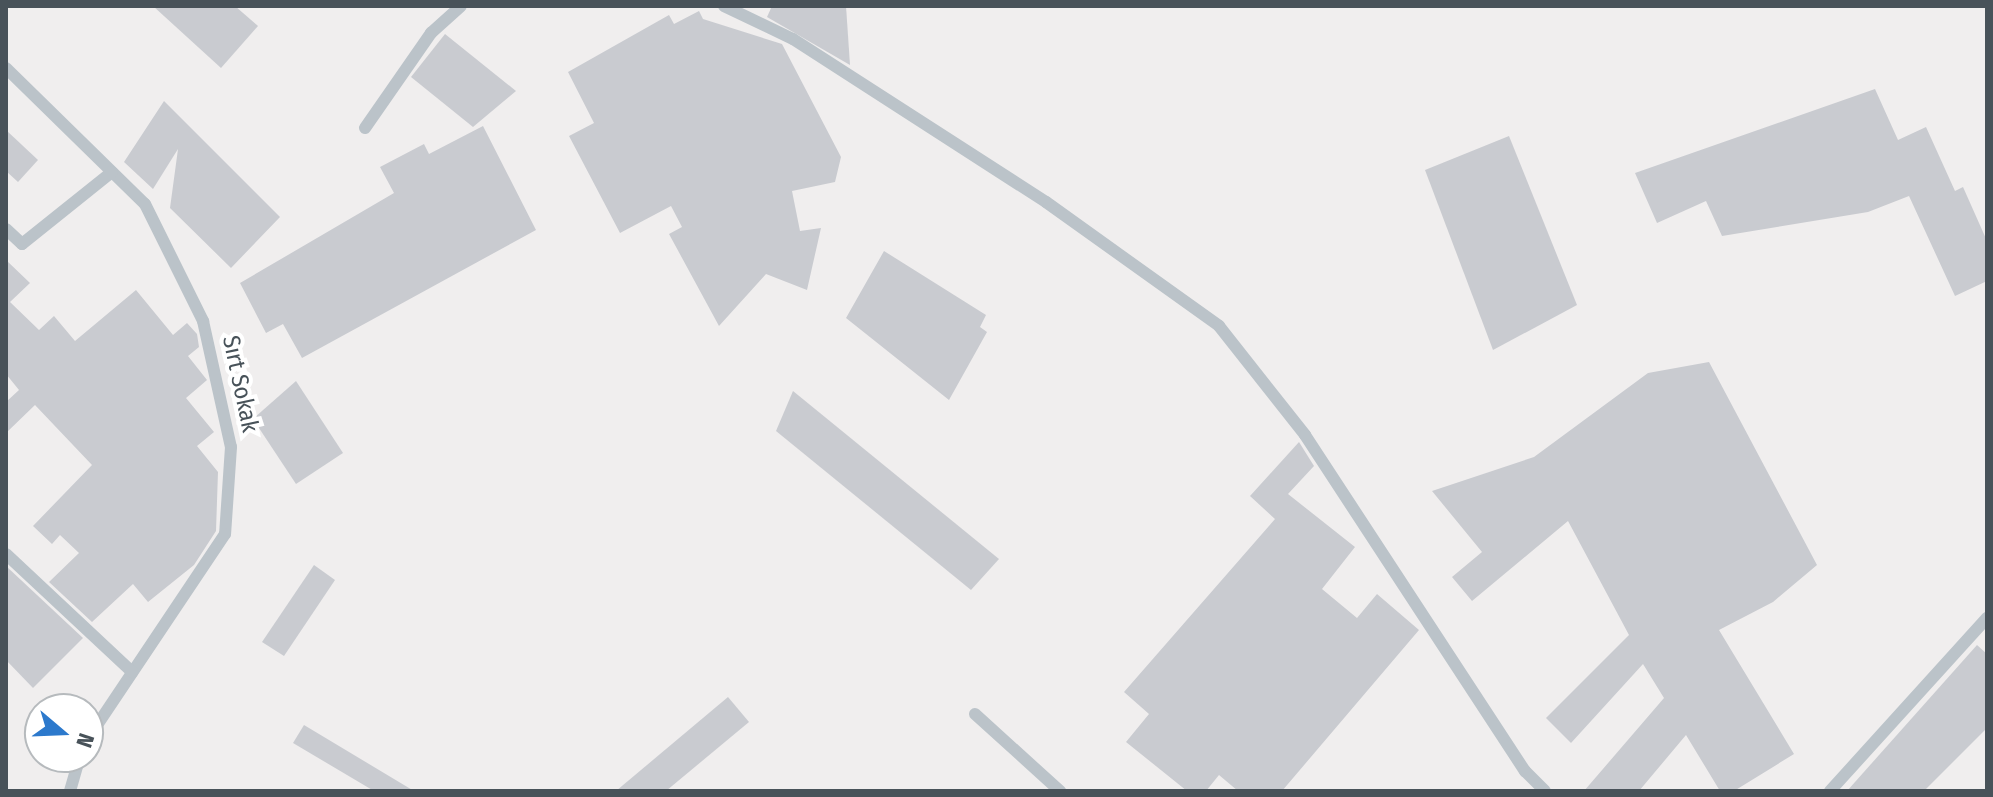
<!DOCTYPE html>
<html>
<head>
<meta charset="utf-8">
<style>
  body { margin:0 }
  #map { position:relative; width:1993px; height:797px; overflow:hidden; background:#f0eeee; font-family:"Fira Sans Condensed",sans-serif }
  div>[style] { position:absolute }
  .building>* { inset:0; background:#c9cbd0 }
  .street>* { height:12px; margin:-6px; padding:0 6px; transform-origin:6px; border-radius:6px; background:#bbc3c9 }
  span { translate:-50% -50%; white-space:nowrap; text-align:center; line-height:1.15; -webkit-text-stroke:8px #fff; paint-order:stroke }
  .street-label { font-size:24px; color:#485259 }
  .frame { position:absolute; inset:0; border:8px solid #485259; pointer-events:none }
  .north { position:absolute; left:24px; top:693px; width:80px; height:80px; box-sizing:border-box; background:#fff; border:2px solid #b6babd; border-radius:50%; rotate:109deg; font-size:22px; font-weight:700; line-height:32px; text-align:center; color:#485259 }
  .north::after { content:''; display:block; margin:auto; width:28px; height:36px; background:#2c79cc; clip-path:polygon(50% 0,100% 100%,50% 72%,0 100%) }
</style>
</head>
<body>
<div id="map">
  <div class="building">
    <i style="clip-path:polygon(153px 6px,235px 6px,258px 26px,221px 68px)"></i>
    <i style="clip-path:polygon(772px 6px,846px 6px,850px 65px,767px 17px)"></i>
    <i style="clip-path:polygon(699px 11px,703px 19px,782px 44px,841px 157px,835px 182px,792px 191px,800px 231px,821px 228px,807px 290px,766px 274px,719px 326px,669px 234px,682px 227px,671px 206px,620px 233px,569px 136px,594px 123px,568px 72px,669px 15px,674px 24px)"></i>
    <i style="clip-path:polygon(445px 34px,516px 91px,473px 127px,411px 77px)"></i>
    <i style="clip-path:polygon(1875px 89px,1898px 140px,1926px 127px,1955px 191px,1963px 187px,1987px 241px,1987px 281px,1955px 296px,1909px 196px,1868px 212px,1722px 236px,1706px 201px,1657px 223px,1635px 173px)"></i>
    <i style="clip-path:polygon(164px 101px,280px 217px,231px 268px,170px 208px,178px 149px,153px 189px,124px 162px)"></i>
    <i style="clip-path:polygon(483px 126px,536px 230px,302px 358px,283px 324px,266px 333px,240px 283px,394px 193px,380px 167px,424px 144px,429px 154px)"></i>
    <i style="clip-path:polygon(6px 130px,38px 160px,18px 182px,6px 171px)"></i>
    <i style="clip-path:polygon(1509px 136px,1577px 305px,1493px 350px,1425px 170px)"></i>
    <i style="clip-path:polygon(884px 251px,986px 315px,980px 327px,987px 332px,949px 400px,846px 318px)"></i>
    <i style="clip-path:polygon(6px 260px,30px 283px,10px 302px,39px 330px,54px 316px,75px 341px,136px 290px,173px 335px,187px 323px,197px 334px,199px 347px,188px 356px,207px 380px,186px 398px,214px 432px,197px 446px,218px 472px,216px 531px,194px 565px,148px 602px,133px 584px,92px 622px,49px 582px,79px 553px,60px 535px,52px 544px,33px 526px,92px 465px,35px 405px,6px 433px,6px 402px,19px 390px,6px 374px)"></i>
    <i style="clip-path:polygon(1709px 362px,1817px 565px,1773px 602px,1719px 630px,1794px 754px,1734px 791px,1720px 791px,1686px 735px,1639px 791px,1584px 791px,1664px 698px,1643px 664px,1571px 743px,1546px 718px,1629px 635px,1568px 521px,1472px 601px,1452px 577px,1482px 552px,1432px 491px,1534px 457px,1648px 373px)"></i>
    <i style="clip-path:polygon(296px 381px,343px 453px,296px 484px,253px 419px)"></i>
    <i style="clip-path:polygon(793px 391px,999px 559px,971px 590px,776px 431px)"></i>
    <i style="clip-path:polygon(1299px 442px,1314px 466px,1288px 494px,1355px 547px,1322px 589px,1357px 618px,1377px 594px,1419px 630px,1282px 791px,1238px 791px,1219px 775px,1206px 791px,1187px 791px,1126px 742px,1149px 714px,1124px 692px,1275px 519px,1250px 496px)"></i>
    <i style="clip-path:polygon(314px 565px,335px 580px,284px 656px,262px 642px)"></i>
    <i style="clip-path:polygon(6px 566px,83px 638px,33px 688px,6px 660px)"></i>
    <i style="clip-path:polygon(1977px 645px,1987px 654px,1987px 728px,1924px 791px,1847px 791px)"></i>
    <i style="clip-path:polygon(728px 697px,749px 722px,666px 791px,616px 791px)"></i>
    <i style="clip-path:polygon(304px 725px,414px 791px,374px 791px,293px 743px)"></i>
  </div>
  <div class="street">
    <i style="left:724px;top:6px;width:76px;rotate:25.6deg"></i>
    <i style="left:793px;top:39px;width:301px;rotate:32.8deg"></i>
    <i style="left:1046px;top:202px;width:213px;rotate:35.6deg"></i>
    <i style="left:1219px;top:326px;width:139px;rotate:51.7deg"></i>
    <i style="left:1305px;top:435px;width:402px;rotate:56.8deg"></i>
    <i style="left:1525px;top:771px;width:28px;rotate:45deg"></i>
    <i style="left:6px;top:68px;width:194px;rotate:44.4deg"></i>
    <i style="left:145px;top:204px;width:131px;rotate:63.6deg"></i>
    <i style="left:203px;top:321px;width:129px;rotate:77.5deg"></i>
    <i style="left:231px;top:447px;width:87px;rotate:93.9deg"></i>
    <i style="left:225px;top:534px;width:247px;rotate:123.8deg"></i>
    <i style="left:365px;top:128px;width:116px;rotate:-55.2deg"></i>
    <i style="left:431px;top:33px;width:40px;rotate:-42deg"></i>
    <i style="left:6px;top:229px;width:22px;rotate:43deg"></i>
    <i style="left:22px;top:244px;width:115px;rotate:-38.7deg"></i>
    <i style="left:6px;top:554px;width:173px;rotate:43.1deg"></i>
    <i style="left:975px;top:714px;width:115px;rotate:42.2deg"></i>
    <i style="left:70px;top:791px;width:35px;rotate:-74deg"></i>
    <i style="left:1830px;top:791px;width:234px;rotate:-47.8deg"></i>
  </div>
  <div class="street-label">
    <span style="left:240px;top:384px;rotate:78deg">Sırt Sokak</span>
  </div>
  <div class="frame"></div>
  <div class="north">N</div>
</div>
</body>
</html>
